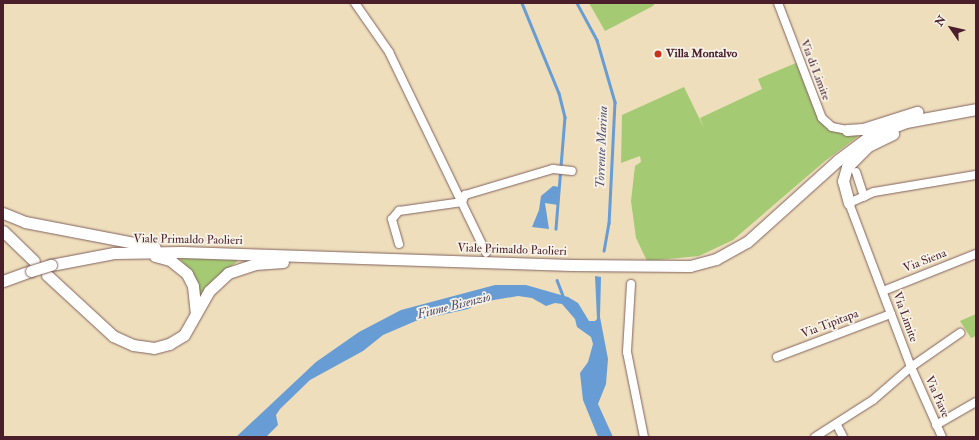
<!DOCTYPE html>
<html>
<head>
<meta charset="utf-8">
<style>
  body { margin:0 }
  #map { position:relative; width:979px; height:440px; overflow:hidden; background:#eedebc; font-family:"IM FELL Double Pica",serif }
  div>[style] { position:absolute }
  .green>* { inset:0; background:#a5ca74 }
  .water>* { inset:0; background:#679dd4 }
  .stream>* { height:2.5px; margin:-1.25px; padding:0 1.25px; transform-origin:1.25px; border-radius:1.25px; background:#679dd4 }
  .roads { filter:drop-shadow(0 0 1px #83625e) drop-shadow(0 0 1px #83625e) }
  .street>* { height:8px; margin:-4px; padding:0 4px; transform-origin:4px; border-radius:4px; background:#fff }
  .secondary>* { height:11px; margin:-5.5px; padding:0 5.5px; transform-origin:5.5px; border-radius:5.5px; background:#fff }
  .bridges { filter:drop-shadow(0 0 1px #83625e) drop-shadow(0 0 1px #83625e) }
  .secondary-bridge>* { height:11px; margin:-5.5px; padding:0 5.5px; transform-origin:5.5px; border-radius:5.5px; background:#fff }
  .dots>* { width:11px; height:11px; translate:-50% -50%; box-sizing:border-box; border:2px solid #f7f3e8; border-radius:50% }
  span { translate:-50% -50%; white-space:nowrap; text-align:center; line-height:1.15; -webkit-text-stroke:3.5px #f7f3e8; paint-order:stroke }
  .poi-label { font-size:12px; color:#4a1f2b; font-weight:700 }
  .left { translate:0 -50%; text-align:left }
  .street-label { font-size:12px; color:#4a1f2b }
  .water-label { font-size:13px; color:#56516f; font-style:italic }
  .frame { position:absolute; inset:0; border:4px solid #4a1f2b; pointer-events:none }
  .north { position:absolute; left:931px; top:8px; width:40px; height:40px; -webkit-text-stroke:3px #f7f3e8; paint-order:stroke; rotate:304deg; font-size:11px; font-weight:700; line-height:16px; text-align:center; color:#4a1f2b }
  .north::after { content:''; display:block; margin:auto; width:14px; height:18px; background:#4a1f2b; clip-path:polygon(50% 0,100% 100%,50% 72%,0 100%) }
</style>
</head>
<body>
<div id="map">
  <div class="green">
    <i style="clip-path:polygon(589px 3px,655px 3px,653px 6px,605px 31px)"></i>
    <i style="clip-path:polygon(796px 63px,822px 120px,855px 134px,858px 136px,856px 138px,825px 161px,733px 240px,699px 256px,647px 261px,636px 238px,631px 201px,635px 166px,641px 162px,640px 156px,621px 163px,622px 115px,684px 87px,704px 128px,700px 118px,762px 89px,758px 79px)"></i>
    <i style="clip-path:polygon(179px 258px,236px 260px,238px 261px,215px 278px,200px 297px,188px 268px)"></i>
    <i style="clip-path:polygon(976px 314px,976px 336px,971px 338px,960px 321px)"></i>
  </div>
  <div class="water">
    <i style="clip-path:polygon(553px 186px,560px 187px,558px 205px,545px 203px,549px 229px,532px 227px,539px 210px,541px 196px)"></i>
    <i style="clip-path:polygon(595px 276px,601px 277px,600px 317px,608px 359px,606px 384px,598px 404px,613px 437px,598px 437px,583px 400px,580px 373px,588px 362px,593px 344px,591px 337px,577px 327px,575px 319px,562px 304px,555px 303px,546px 306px,532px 298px,518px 296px,482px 302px,468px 309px,418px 320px,383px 335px,363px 351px,310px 380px,280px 409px,276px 415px,278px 425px,266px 437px,236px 437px,316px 362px,359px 332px,401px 310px,495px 285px,526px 285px,568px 297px,578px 303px,589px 321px,595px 321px,597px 319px)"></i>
  </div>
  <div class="stream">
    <i style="left:522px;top:3px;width:97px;rotate:67.7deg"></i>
    <i style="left:559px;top:93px;width:25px;rotate:76deg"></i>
    <i style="left:565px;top:117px;width:112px;rotate:94.6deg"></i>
    <i style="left:577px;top:3px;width:42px;rotate:61.6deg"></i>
    <i style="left:597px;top:40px;width:65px;rotate:73.8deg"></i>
    <i style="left:615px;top:102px;width:121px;rotate:92.8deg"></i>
    <i style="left:609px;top:223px;width:28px;rotate:100deg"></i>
    <i style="left:557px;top:280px;width:19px;rotate:69deg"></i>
  </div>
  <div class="roads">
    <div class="street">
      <i style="left:355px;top:3px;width:60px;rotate:55.2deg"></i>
      <i style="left:389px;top:52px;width:223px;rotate:64.2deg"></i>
      <i style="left:778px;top:3px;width:123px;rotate:69.1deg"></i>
      <i style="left:822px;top:118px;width:13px;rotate:42deg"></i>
      <i style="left:832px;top:127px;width:15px;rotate:11deg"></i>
      <i style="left:856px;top:172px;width:26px;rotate:72deg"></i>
      <i style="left:399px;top:244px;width:26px;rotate:-106deg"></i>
      <i style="left:392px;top:219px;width:11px;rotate:-49deg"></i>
      <i style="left:399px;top:211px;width:64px;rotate:-8.1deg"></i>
      <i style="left:462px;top:202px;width:8px;rotate:-67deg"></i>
      <i style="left:465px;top:195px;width:92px;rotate:-16.5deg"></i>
      <i style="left:553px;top:169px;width:19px;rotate:6deg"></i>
      <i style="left:631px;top:284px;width:68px;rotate:93.4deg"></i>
      <i style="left:627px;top:352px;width:87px;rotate:78.7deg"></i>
      <i style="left:883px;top:291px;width:100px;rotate:-21.7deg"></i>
      <i style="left:777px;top:357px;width:122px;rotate:-20.7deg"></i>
      <i style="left:837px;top:425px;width:13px;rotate:63deg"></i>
      <i style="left:936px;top:425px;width:46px;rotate:-29.9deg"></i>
      <i style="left:815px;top:437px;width:69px;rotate:-32.5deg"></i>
      <i style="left:873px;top:400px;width:50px;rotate:-41deg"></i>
      <i style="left:911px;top:367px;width:60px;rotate:-34.8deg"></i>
      <i style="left:942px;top:437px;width:77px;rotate:-113.9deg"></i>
      <i style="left:911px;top:367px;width:175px;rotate:-110.7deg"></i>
      <i style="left:849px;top:203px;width:27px;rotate:-24deg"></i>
      <i style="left:874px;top:192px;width:103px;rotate:-9.5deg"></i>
    </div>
    <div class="secondary">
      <i style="left:847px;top:130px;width:16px;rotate:-4deg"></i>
      <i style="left:863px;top:129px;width:57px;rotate:-17.5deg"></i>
      <i style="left:849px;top:203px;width:23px;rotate:-105deg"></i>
      <i style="left:843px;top:181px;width:15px;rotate:-74deg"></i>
      <i style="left:847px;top:167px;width:30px;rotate:-45deg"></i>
      <i style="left:868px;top:146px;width:28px;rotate:-26deg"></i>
      <i style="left:3px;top:213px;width:24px;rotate:22deg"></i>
      <i style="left:25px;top:222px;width:132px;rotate:10.9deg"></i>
      <i style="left:3px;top:231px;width:43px;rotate:44.1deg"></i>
      <i style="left:155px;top:256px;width:16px;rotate:15deg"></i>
      <i style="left:170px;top:260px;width:22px;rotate:39deg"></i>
      <i style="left:187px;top:274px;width:13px;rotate:63deg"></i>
      <i style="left:193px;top:286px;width:27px;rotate:84deg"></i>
      <i style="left:51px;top:265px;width:64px;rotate:-10.8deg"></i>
      <i style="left:114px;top:253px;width:68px;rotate:-0.8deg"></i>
      <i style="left:182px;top:252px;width:390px;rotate:1.9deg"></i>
      <i style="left:572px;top:265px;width:118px;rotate:0.5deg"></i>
      <i style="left:690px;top:266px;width:27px;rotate:-15deg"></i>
      <i style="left:716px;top:259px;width:35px;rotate:-29deg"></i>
      <i style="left:747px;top:242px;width:122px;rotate:-42deg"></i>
      <i style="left:838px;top:160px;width:39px;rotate:-37deg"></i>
      <i style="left:869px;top:137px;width:40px;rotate:-22deg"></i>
      <i style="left:906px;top:122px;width:71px;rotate:-10.5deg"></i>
      <i style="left:47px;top:275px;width:90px;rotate:42.7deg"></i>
      <i style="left:113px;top:336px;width:22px;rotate:24deg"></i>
      <i style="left:133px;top:345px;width:21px;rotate:8deg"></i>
      <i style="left:154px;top:348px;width:16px;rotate:-15deg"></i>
      <i style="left:169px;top:344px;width:17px;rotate:-31deg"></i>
      <i style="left:184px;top:335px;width:51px;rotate:-60.4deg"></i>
      <i style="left:209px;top:291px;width:26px;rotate:-43deg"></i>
      <i style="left:228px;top:273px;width:28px;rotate:-18deg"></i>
      <i style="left:255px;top:264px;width:28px;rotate:-4deg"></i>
      <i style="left:3px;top:281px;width:30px;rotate:-20deg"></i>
    </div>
  </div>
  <div class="bridges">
    <div class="secondary-bridge">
      <i style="left:31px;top:271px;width:21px;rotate:-17deg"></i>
    </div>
  </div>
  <div class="dots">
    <i style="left:658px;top:54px;background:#c8321e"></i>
  </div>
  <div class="poi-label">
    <span class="left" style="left:666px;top:54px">Villa Montalvo</span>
  </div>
  <div class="street-label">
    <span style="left:815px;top:70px;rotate:69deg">Via di Limite</span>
    <span style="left:188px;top:240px;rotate:1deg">Viale Primaldo Paolieri</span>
    <span style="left:512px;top:250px;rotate:2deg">Viale Primaldo Paolieri</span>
    <span style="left:925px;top:261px;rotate:-21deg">Via Siena</span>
    <span style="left:905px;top:317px;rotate:70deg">Via Limite</span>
    <span style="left:830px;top:324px;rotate:-21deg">Via Tipitapa</span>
    <span style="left:937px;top:397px;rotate:66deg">Via Piave</span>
  </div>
  <div class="water-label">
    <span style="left:602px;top:147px;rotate:-88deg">Torrente Marina</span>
    <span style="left:454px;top:306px;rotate:-14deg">Fiume Bisenzio</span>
  </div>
  <div class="frame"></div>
  <div class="north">N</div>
</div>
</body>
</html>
